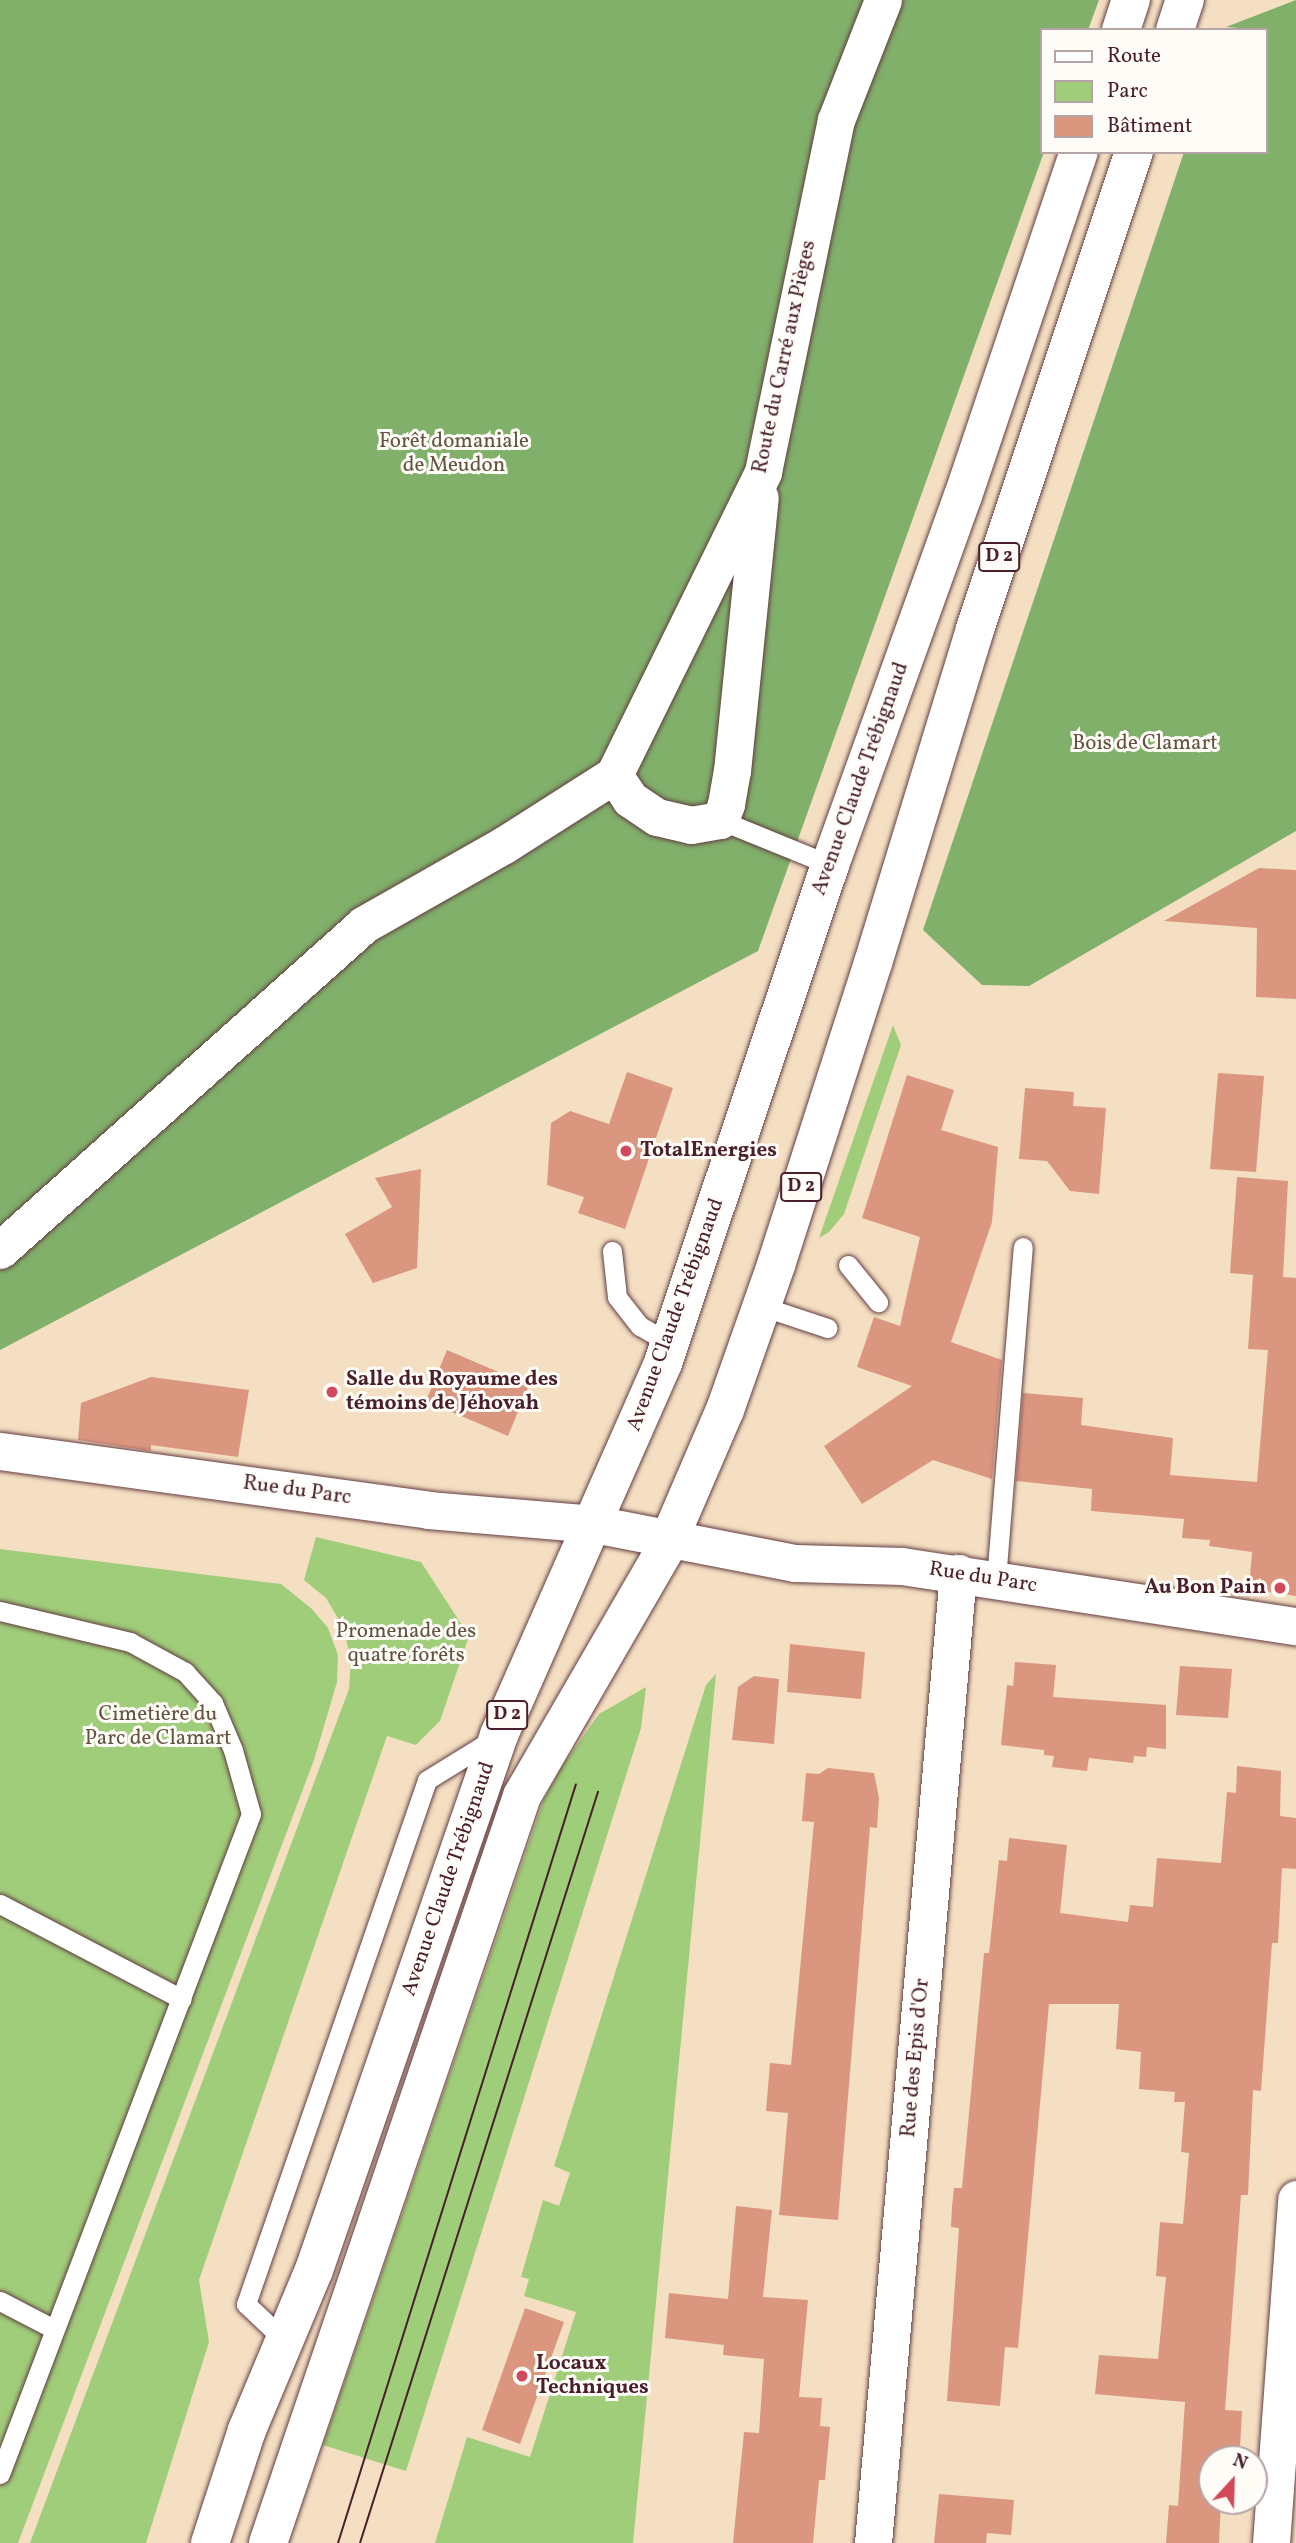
<!DOCTYPE html>
<html>
<head>
<meta charset="utf-8">
<style>
  body { margin:0 }
  #map { position:relative; width:1296px; height:2543px; overflow:hidden; background:#f4dfc2; font-family:Vollkorn,serif }
  div>[style] { position:absolute }
  .green>* { inset:0; background:#a0cd7a }
  .forest>* { inset:0; background:#80b06a }
  .building>* { inset:0; background:#db967f }
  .roads { filter:drop-shadow(0 0 2px #643c42) drop-shadow(0 0 2px #643c42) }
  .lane>* { height:19px; margin:-9.5px; padding:0 9.5px; transform-origin:9.5px; border-radius:9.5px; background:#fff }
  .street>* { height:37px; margin:-18.5px; padding:0 18.5px; transform-origin:18.5px; border-radius:18.5px; background:#fff }
  .primary>* { height:38px; margin:-19px; padding:0 19px; transform-origin:19px; border-radius:19px; background:#fff }
  .tram>* { height:2px; margin:-1px; padding:0 1px; transform-origin:1px; border-radius:1px; background:#4a1f2b }
  .dots>* { width:19px; height:19px; translate:-50% -50%; box-sizing:border-box; border:4px solid #fdfcf7; border-radius:50% }
  span { translate:-50% -50%; white-space:nowrap; text-align:center; line-height:1.15; -webkit-text-stroke:6px #fdfcf7; paint-order:stroke }
  .shield-label span { padding:2px 5px; background:#fdfcf7; border:2px solid; border-radius:5px; -webkit-text-stroke-width:0 }
  .shield-label { font-size:19px; color:#4a1f2b; font-weight:700 }
  .street-label { font-size:21px; color:#4a1f2b }
  .park-label { font-size:21px; color:#645343 }
  .poi-label { font-size:21px; color:#4a1f2b; font-weight:700 }
  .left { translate:0 -50%; text-align:left }
  .right { translate:-100% -50%; text-align:right }
  .legend { position:absolute; left:1040px; top:28px; width:228px; height:126px; box-sizing:border-box; background:#fdfcf7; border:2px solid #b5a4a5; margin:0; padding:9px 12px; list-style:none; font-size:21px; color:#4a1f2b }
  .legend li { display:flex; align-items:center; gap:14px; height:35px }
  .legend b { width:35px; border:2px solid #b5a4a5 }
  .north { position:absolute; left:1198px; top:2445px; width:70px; height:70px; box-sizing:border-box; background:#fdfcf7; border:2px solid #b5a4a5; border-radius:50%; rotate:22deg; font-size:19px; font-weight:700; line-height:28px; text-align:center; color:#4a1f2b }
  .north::after { content:''; display:block; margin:auto; width:24px; height:32px; background:#d1495b; clip-path:polygon(50% 0,100% 100%,50% 72%,0 100%) }
</style>
</head>
<body>
<div id="map">
  <div class="green">
    <i style="clip-path:polygon(893px 1025px,901px 1045px,844px 1214px,829px 1232px,819px 1238px)"></i>
    <i style="clip-path:polygon(316px 1537px,421px 1562px,469px 1636px,440px 1721px,416px 1745px,387px 1736px,199px 2280px,209px 2342px,146px 2543px,30px 2543px,349px 1689px,351px 1658px,342px 1625px,326px 1598px,304px 1580px)"></i>
    <i style="clip-path:polygon(0 1549px,281px 1584px,312px 1609px,328px 1628px,338px 1655px,337px 1682px,314px 1760px,18px 2543px,0 2543px)"></i>
    <i style="clip-path:polygon(716px 1674px,633px 2543px,435px 2543px,467px 2437px,530px 2457px,576px 2312px,524px 2296px,529px 2279px,521px 2277px,543px 2200px,559px 2206px,570px 2173px,554px 2166px,706px 1685px)"></i>
    <i style="clip-path:polygon(646px 1687px,641px 1728px,406px 2471px,323px 2445px,544px 1799px,562px 1766px,599px 1714px)"></i>
  </div>
  <div class="forest">
    <i style="clip-path:polygon(0 0,1099px 0,1088px 30px,1042px 30px,1044px 152px,758px 951px,0 1350px)"></i>
    <i style="clip-path:polygon(1296px 0,1296px 831px,1029px 986px,982px 985px,923px 930px,1184px 152px,1266px 152px,1266px 30px,1226px 27px)"></i>
  </div>
  <div class="building">
    <i style="clip-path:polygon(1259px 868px,1296px 870px,1296px 999px,1256px 997px,1257px 928px,1164px 921px)"></i>
    <i style="clip-path:polygon(627px 1072px,673px 1088px,625px 1229px,578px 1213px,584px 1197px,547px 1185px,551px 1123px,570px 1111px,609px 1124px)"></i>
    <i style="clip-path:polygon(1218px 1073px,1264px 1076px,1256px 1172px,1210px 1169px)"></i>
    <i style="clip-path:polygon(907px 1075px,954px 1090px,941px 1130px,998px 1147px,992px 1222px,951px 1342px,1002px 1360px,992px 1479px,933px 1460px,862px 1504px,824px 1446px,912px 1386px,857px 1367px,874px 1317px,900px 1326px,920px 1237px,862px 1218px)"></i>
    <i style="clip-path:polygon(1025px 1088px,1074px 1092px,1073px 1106px,1106px 1108px,1099px 1194px,1070px 1191px,1047px 1161px,1019px 1159px)"></i>
    <i style="clip-path:polygon(421px 1169px,417px 1268px,373px 1283px,345px 1234px,392px 1207px,375px 1178px)"></i>
    <i style="clip-path:polygon(1237px 1177px,1288px 1181px,1283px 1277px,1296px 1278px,1296px 1596px,1249px 1589px,1252px 1552px,1209px 1546px,1210px 1540px,1182px 1538px,1184px 1519px,1091px 1511px,1092px 1489px,1016px 1481px,1023px 1393px,1083px 1398px,1081px 1425px,1173px 1438px,1170px 1475px,1257px 1482px,1268px 1350px,1248px 1349px,1253px 1275px,1230px 1273px)"></i>
    <i style="clip-path:polygon(447px 1350px,529px 1385px,508px 1436px,426px 1401px)"></i>
    <i style="clip-path:polygon(151px 1377px,249px 1390px,238px 1457px,151px 1445px,151px 1451px,78px 1440px,81px 1403px)"></i>
    <i style="clip-path:polygon(790px 1644px,865px 1652px,861px 1699px,787px 1692px)"></i>
    <i style="clip-path:polygon(1015px 1662px,1056px 1665px,1053px 1697px,1166px 1705px,1166px 1749px,1147px 1747px,1146px 1757px,1134px 1756px,1133px 1763px,1089px 1758px,1087px 1771px,1052px 1767px,1054px 1756px,1044px 1755px,1044px 1750px,1001px 1745px,1007px 1685px,1013px 1686px)"></i>
    <i style="clip-path:polygon(1180px 1666px,1232px 1669px,1228px 1718px,1176px 1715px)"></i>
    <i style="clip-path:polygon(754px 1676px,779px 1679px,774px 1744px,732px 1740px,738px 1687px)"></i>
    <i style="clip-path:polygon(1237px 1766px,1281px 1771px,1280px 1816px,1296px 1818px,1296px 1869px,1282px 1868px,1278px 1943px,1272px 1943px,1261px 2091px,1253px 2090px,1248px 2195px,1241px 2195px,1225px 2410px,1242px 2411px,1240px 2448px,1226px 2447px,1225px 2459px,1212px 2459px,1212px 2501px,1221px 2501px,1219px 2543px,1166px 2543px,1169px 2505px,1178px 2506px,1185px 2402px,1095px 2394px,1099px 2355px,1158px 2359px,1166px 2277px,1156px 2276px,1160px 2222px,1183px 2224px,1189px 2153px,1181px 2152px,1185px 2102px,1174px 2102px,1175px 2092px,1139px 2089px,1141px 2052px,1116px 2049px,1119px 2004px,1049px 2004px,1018px 2348px,1005px 2347px,1000px 2406px,947px 2401px,959px 2228px,951px 2227px,952px 2207px,954px 2188px,962px 2188px,984px 1953px,989px 1953px,999px 1860px,1007px 1861px,1009px 1838px,1067px 1845px,1060px 1913px,1128px 1922px,1130px 1905px,1153px 1907px,1157px 1858px,1221px 1863px,1227px 1792px,1236px 1793px)"></i>
    <i style="clip-path:polygon(828px 1768px,874px 1773px,879px 1798px,877px 1828px,870px 1827px,838px 2220px,779px 2215px,788px 2113px,766px 2111px,770px 2063px,791px 2065px,814px 1822px,802px 1821px,806px 1773px,819px 1774px)"></i>
    <i style="clip-path:polygon(736px 2206px,772px 2210px,763px 2297px,808px 2300px,799px 2397px,822px 2398px,820px 2426px,830px 2427px,825px 2480px,819px 2480px,813px 2543px,733px 2543px,744px 2432px,759px 2433px,764px 2359px,723px 2355px,724px 2345px,665px 2338px,669px 2293px,728px 2299px)"></i>
    <i style="clip-path:polygon(525px 2308px,564px 2322px,520px 2444px,482px 2430px)"></i>
    <i style="clip-path:polygon(939px 2494px,1014px 2500px,1011px 2535px,987px 2533px,986px 2543px,934px 2543px)"></i>
  </div>
  <div class="roads">
    <div class="lane">
      <i style="left:720px;top:820px;width:119px;rotate:22.2deg"></i>
      <i style="left:612px;top:1251px;width:46px;rotate:83.8deg"></i>
      <i style="left:617px;top:1297px;width:37px;rotate:52deg"></i>
      <i style="left:640px;top:1326px;width:34px;rotate:30deg"></i>
      <i style="left:848px;top:1265px;width:48px;rotate:51deg"></i>
      <i style="left:761px;top:1306px;width:70px;rotate:18.4deg"></i>
      <i style="left:996px;top:1580px;width:334px;rotate:-85.4deg"></i>
      <i style="left:0;top:1611px;width:134px;rotate:13.4deg"></i>
      <i style="left:130px;top:1642px;width:63px;rotate:28.6deg"></i>
      <i style="left:185px;top:1672px;width:42px;rotate:47.9deg"></i>
      <i style="left:213px;top:1703px;width:51px;rotate:66.9deg"></i>
      <i style="left:233px;top:1750px;width:66px;rotate:74.3deg"></i>
      <i style="left:251px;top:1814px;width:706px;rotate:110.82deg"></i>
      <i style="left:0;top:1904px;width:205px;rotate:27.6deg"></i>
      <i style="left:0;top:2301px;width:61px;rotate:27.4deg"></i>
      <i style="left:283px;top:2339px;width:51px;rotate:-136.6deg"></i>
      <i style="left:246px;top:2304px;width:554px;rotate:-70.94deg"></i>
      <i style="left:427px;top:1780px;width:80px;rotate:-31.7deg"></i>
    </div>
    <div class="street">
      <i style="left:614px;top:775px;width:338px;rotate:-63.8deg"></i>
      <i style="left:763px;top:472px;width:359px;rotate:-78.3deg"></i>
      <i style="left:836px;top:120px;width:129px;rotate:-68.6deg"></i>
      <i style="left:614px;top:775px;width:29px;rotate:56deg"></i>
      <i style="left:630px;top:799px;width:32px;rotate:34deg"></i>
      <i style="left:657px;top:817px;width:35px;rotate:13deg"></i>
      <i style="left:691px;top:825px;width:29px;rotate:-10deg"></i>
      <i style="left:720px;top:820px;width:17px;rotate:-69deg"></i>
      <i style="left:726px;top:804px;width:34px;rotate:-80deg"></i>
      <i style="left:732px;top:771px;width:275px;rotate:-84.2deg"></i>
      <i style="left:0;top:1250px;width:487px;rotate:-41.8deg"></i>
      <i style="left:363px;top:925px;width:162px;rotate:-29.6deg"></i>
      <i style="left:504px;top:845px;width:130px;rotate:-32.5deg"></i>
      <i style="left:0;top:1451px;width:432px;rotate:7.8deg"></i>
      <i style="left:428px;top:1510px;width:167px;rotate:4.8deg"></i>
      <i style="left:594px;top:1524px;width:205px;rotate:11deg"></i>
      <i style="left:795px;top:1563px;width:107px;rotate:1.6deg"></i>
      <i style="left:902px;top:1566px;width:399px;rotate:8.7deg"></i>
      <i style="left:873px;top:2543px;width:974px;rotate:-84.99deg"></i>
      <i style="left:1271px;top:2543px;width:345px;rotate:-85.8deg"></i>
    </div>
    <div class="primary">
      <i style="left:1121px;top:30px;width:32px;rotate:-72deg"></i>
      <i style="left:1175px;top:30px;width:32px;rotate:-72deg"></i>
      <i style="left:210px;top:2543px;width:119px;rotate:-71.9deg"></i>
      <i style="left:247px;top:2430px;width:173px;rotate:-67.3deg"></i>
      <i style="left:314px;top:2270px;width:566px;rotate:-70.92deg"></i>
      <i style="left:499px;top:1735px;width:407px;rotate:-66.2deg"></i>
      <i style="left:663px;top:1363px;width:525px;rotate:-71.46deg"></i>
      <i style="left:830px;top:865px;width:392px;rotate:-70.2deg"></i>
      <i style="left:963px;top:496px;width:363px;rotate:-71.4deg"></i>
      <i style="left:268px;top:2543px;width:789px;rotate:-71.22deg"></i>
      <i style="left:522px;top:1796px;width:285px;rotate:-59.9deg"></i>
      <i style="left:665px;top:1549px;width:151px;rotate:-66.7deg"></i>
      <i style="left:725px;top:1410px;width:154px;rotate:-70.6deg"></i>
      <i style="left:776px;top:1265px;width:317px;rotate:-72.2deg"></i>
      <i style="left:873px;top:963px;width:349px;rotate:-73deg"></i>
      <i style="left:975px;top:629px;width:503px;rotate:-71.57deg"></i>
    </div>
  </div>
  <div class="tram">
    <i style="left:338px;top:2543px;width:795px;rotate:-72.59deg"></i>
    <i style="left:360px;top:2543px;width:788px;rotate:-72.42deg"></i>
  </div>
  <div class="dots">
    <i style="left:626px;top:1151px;background:#d1495b"></i>
    <i style="left:332px;top:1392px;background:#d1495b"></i>
    <i style="left:1280px;top:1588px;background:#d1495b"></i>
    <i style="left:522px;top:2376px;background:#d1495b"></i>
  </div>
  <div class="shield-label">
    <span style="left:999px;top:557px">D 2</span>
    <span style="left:801px;top:1187px">D 2</span>
    <span style="left:507px;top:1715px">D 2</span>
  </div>
  <div class="street-label">
    <span style="left:785px;top:357px;rotate:-78deg">Route du Carré aux Pièges</span>
    <span style="left:861px;top:779px;rotate:-70deg">Avenue Claude Trébignaud</span>
    <span style="left:676px;top:1315px;rotate:-70deg">Avenue Claude Trébignaud</span>
    <span style="left:297px;top:1491px;rotate:8deg">Rue du Parc</span>
    <span style="left:983px;top:1578px;rotate:9deg">Rue du Parc</span>
    <span style="left:449px;top:1879px;rotate:-71deg">Avenue Claude Trébignaud</span>
    <span style="left:916px;top:2058px;rotate:-85deg">Rue des Epis d'Or</span>
  </div>
  <div class="park-label">
    <span style="left:454px;top:454px">Forêt domaniale<br>de Meudon</span>
    <span style="left:1145px;top:744px">Bois de Clamart</span>
    <span style="left:406px;top:1644px">Promenade des<br>quatre forêts</span>
    <span style="left:158px;top:1727px">Cimetière du<br>Parc de Clamart</span>
  </div>
  <div class="poi-label">
    <span class="left" style="left:640px;top:1151px">TotalEnergies</span>
    <span class="left" style="left:346px;top:1392px">Salle du Royaume des<br>témoins de Jéhovah</span>
    <span class="right" style="left:1266px;top:1588px">Au Bon Pain</span>
    <span class="left" style="left:536px;top:2376px">Locaux<br>Techniques</span>
  </div>
  <ul class="legend">
  <li><b style="height:9px;background:#fff"></b>Route</li>
  <li><b style="height:19px;background:#a0cd7a"></b>Parc</li>
  <li><b style="height:19px;background:#db967f"></b>Bâtiment</li>
  </ul>
  <div class="north">N</div>
</div>
</body>
</html>
